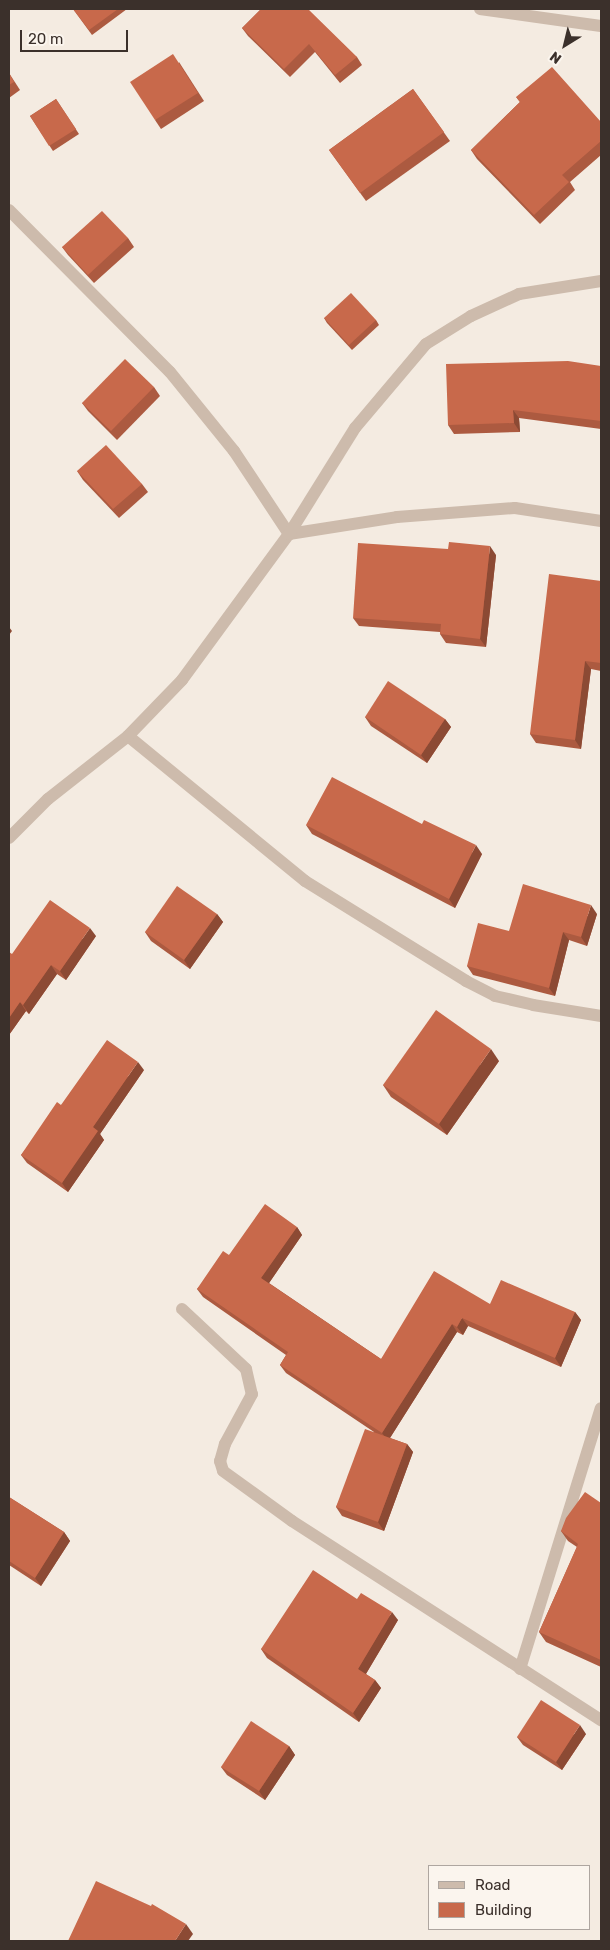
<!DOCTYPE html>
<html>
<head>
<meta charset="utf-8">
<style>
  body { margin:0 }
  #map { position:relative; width:610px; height:1950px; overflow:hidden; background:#f4ebe1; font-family:Rubik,sans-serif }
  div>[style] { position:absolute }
  .minor>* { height:12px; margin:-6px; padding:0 6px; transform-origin:6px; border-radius:6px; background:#cdbbac }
  .wall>* { inset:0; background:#ac5a40 }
  .shaded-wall>* { inset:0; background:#8c4a34 }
  .building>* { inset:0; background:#c8694b }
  span { translate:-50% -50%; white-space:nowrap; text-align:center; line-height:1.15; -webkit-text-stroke:4px #fbf5ee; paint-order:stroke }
  .frame { position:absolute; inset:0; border:10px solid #3b302b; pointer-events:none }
  .legend { position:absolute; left:428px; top:1865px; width:162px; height:65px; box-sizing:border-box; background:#fbf5ee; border:1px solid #aea6a0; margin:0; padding:6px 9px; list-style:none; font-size:15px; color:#3b302b }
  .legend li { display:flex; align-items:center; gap:10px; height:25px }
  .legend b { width:25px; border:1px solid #aea6a0 }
  .north { position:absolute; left:540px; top:20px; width:50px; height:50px; -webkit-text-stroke:4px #fbf5ee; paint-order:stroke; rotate:216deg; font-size:14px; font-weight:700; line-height:20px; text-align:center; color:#3b302b }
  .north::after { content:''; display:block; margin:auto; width:18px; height:22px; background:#3b302b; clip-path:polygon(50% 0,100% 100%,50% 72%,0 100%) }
  .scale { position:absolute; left:20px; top:30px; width:108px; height:22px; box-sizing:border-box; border:2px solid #3b302b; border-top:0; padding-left:6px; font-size:15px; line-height:18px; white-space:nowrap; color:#3b302b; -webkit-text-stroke:4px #fbf5ee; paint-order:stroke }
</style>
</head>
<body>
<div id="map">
  <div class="minor">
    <i style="left:480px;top:9px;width:122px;rotate:8deg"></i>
    <i style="left:9px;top:210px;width:228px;rotate:45.2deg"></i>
    <i style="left:170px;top:372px;width:102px;rotate:51deg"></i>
    <i style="left:234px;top:451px;width:100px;rotate:56.5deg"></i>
    <i style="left:289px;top:534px;width:109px;rotate:-8.9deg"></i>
    <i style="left:397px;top:517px;width:118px;rotate:-4.4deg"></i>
    <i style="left:515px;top:508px;width:87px;rotate:8.6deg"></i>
    <i style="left:128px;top:736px;width:229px;rotate:39.3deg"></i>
    <i style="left:305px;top:881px;width:190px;rotate:31.8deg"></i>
    <i style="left:466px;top:981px;width:33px;rotate:27deg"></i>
    <i style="left:495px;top:996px;width:39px;rotate:13deg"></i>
    <i style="left:533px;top:1005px;width:69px;rotate:9.2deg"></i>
    <i style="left:9px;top:838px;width:55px;rotate:-45deg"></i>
    <i style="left:48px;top:799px;width:102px;rotate:-38.2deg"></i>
    <i style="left:128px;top:736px;width:78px;rotate:-46deg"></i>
    <i style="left:182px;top:680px;width:181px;rotate:-53.8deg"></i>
    <i style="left:289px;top:534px;width:125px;rotate:-58.1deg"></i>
    <i style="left:355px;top:428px;width:110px;rotate:-49.8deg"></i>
    <i style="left:426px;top:344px;width:53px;rotate:-31.9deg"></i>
    <i style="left:471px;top:316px;width:53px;rotate:-24.6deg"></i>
    <i style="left:519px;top:294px;width:83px;rotate:-9deg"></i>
    <i style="left:182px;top:1309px;width:88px;rotate:43.2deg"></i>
    <i style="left:246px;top:1369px;width:26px;rotate:77deg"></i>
    <i style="left:252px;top:1394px;width:57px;rotate:118.4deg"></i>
    <i style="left:225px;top:1444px;width:18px;rotate:106deg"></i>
    <i style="left:220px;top:1461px;width:10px;rotate:73deg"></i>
    <i style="left:223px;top:1471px;width:85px;rotate:35.9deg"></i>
    <i style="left:292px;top:1521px;width:368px;rotate:32.8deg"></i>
    <i style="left:520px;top:1669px;width:273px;rotate:-72.8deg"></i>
  </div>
  <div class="wall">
    <i style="clip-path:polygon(73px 9px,127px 9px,92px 35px)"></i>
    <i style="clip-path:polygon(261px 9px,357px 57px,362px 65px,340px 83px,315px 52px,290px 77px,248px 36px,242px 28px)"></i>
    <i style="clip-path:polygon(179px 62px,204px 101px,161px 129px,155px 120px)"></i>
    <i style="clip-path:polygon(9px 73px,20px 90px,9px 98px)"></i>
    <i style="clip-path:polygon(413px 89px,450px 141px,366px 201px,329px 150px)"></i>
    <i style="clip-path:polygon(516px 97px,601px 122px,601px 155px,570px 182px,575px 190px,540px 224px,477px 159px,471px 150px,520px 102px)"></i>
    <i style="clip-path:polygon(56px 99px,79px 134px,53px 151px,30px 116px)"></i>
    <i style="clip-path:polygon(128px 238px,134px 247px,94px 283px,68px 255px,62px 247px)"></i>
    <i style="clip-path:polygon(324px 318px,376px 320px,379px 325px,352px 350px,327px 323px)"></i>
    <i style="clip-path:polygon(601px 366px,601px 429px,519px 418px,520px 432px,454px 434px,448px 425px)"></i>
    <i style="clip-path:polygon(154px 387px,160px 396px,117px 440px,88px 411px,82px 403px)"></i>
    <i style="clip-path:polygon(77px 471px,142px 484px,148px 492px,119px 518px,83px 480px)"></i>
    <i style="clip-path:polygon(448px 549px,496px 555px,486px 647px,446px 643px,440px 634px,440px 632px,359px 626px,353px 618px)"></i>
    <i style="clip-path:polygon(601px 581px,601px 671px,591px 669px,581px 749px,536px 743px,530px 734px)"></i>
    <i style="clip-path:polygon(365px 717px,445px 719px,451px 727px,427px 763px,371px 726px)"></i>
    <i style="clip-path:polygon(306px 825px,482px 854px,455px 908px,312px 834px)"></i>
    <i style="clip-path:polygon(217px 914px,223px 922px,190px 969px,151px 941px,145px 932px)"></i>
    <i style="clip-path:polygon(597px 914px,587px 946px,569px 940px,555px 996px,473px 975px,467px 966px,509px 931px)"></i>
    <i style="clip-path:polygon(96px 936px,66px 980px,57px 974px,29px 1014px,26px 1011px,9px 1035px,12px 954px)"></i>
    <i style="clip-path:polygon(499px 1061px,447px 1135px,391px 1097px,383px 1085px)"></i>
    <i style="clip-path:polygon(144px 1070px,100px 1134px,104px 1140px,68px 1192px,27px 1163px,21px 1155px,61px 1105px)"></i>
    <i style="clip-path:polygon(297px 1227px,302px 1235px,269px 1283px,381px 1359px,490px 1304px,575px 1312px,581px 1320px,561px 1367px,468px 1326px,463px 1335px,457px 1332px,390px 1438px,407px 1444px,413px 1452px,384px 1531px,342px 1516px,336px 1507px,374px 1432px,286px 1373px,280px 1365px,286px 1355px,203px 1297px,197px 1289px,229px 1255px)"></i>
    <i style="clip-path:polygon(9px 1497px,64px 1532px,70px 1541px,41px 1586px,9px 1565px)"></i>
    <i style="clip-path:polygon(601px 1503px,601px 1667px,546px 1642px,539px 1632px,577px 1547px,568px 1541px,561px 1531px)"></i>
    <i style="clip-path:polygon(357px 1599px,398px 1620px,366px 1674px,375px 1680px,381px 1688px,359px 1722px,267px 1658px,261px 1649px)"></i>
    <i style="clip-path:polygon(586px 1734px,562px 1770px,523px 1745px,517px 1737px)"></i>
    <i style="clip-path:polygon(289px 1746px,295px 1755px,265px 1800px,227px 1775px,221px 1767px)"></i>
  </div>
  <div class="shaded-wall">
    <i style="clip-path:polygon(513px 410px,519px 418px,520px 432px,514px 423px)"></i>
    <i style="clip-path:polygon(490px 546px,496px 555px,486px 647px,480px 639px)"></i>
    <i style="clip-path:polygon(9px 627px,12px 631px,9px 635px)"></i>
    <i style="clip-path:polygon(585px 661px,591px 669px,581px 749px,575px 740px)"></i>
    <i style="clip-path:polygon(445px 719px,451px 727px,427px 763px,421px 755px)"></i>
    <i style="clip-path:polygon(476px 845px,482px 854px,455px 908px,449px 899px)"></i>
    <i style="clip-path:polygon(591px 905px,597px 914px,587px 946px,581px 937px)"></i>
    <i style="clip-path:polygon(217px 914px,223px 922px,190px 969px,184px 960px)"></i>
    <i style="clip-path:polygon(90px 928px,96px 936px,66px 980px,60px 971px)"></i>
    <i style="clip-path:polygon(563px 932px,569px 940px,555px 996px,549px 988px)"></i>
    <i style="clip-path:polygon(51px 965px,57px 974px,29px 1014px,23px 1005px)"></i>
    <i style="clip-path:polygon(20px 1002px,26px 1011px,9px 1035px,9px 1018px)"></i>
    <i style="clip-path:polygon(491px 1049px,499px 1061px,447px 1135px,439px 1124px)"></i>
    <i style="clip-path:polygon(138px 1062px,144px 1070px,100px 1134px,104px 1140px,68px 1192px,62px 1183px,93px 1127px)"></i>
    <i style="clip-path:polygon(297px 1227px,302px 1235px,267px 1286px,261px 1278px)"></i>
    <i style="clip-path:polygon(575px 1312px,581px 1320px,561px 1367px,555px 1358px)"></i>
    <i style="clip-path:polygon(462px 1318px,468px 1326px,463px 1335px,457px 1327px)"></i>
    <i style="clip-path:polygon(452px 1324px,457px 1332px,388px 1441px,382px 1433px)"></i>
    <i style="clip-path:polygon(407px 1444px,413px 1452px,384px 1531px,378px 1522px)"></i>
    <i style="clip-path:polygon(64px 1532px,70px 1541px,41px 1586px,35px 1578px)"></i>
    <i style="clip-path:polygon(392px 1612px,398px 1620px,364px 1677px,358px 1669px)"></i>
    <i style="clip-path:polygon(375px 1680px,381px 1688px,359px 1722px,353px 1713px)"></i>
    <i style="clip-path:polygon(580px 1725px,586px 1734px,562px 1770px,556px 1762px)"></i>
    <i style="clip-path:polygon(289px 1746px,295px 1755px,265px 1800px,259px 1791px)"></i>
    <i style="clip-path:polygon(186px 1924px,193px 1934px,188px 1941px,175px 1941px)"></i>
  </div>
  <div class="building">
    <i style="clip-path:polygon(73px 9px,118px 9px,89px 30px)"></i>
    <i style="clip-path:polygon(261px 9px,308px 9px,357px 57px,335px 75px,309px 44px,284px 69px,242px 28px)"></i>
    <i style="clip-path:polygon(173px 54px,198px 93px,155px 120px,130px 82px)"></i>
    <i style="clip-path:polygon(552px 67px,601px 122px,601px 141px,562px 175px,569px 182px,534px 215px,471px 150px,520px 102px,516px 97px)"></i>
    <i style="clip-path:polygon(9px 73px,14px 82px,9px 85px)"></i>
    <i style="clip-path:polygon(413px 89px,444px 132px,360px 193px,329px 150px)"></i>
    <i style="clip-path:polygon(56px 99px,76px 129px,49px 146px,30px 116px)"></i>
    <i style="clip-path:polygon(102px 211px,128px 238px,88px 275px,62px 247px)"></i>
    <i style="clip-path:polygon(351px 293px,376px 320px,349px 345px,324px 318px)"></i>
    <i style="clip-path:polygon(125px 359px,154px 387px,111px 431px,82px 403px)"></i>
    <i style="clip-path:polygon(568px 361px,601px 366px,601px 421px,513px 410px,514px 423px,448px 425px,446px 364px)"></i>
    <i style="clip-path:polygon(106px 445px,142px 484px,113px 509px,77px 471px)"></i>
    <i style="clip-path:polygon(449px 542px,490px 546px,480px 639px,440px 634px,441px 624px,353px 618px,358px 543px,448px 549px)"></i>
    <i style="clip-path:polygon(549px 574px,601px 581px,601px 663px,585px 661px,575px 740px,530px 734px)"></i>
    <i style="clip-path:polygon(388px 681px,445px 719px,421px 755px,365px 717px)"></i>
    <i style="clip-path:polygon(332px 777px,422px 824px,424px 820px,476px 845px,449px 899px,306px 825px)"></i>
    <i style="clip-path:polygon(523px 884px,591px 905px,581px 937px,563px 932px,549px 988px,467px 966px,478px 923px,509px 931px)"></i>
    <i style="clip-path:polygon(177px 886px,217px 914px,184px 960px,145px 932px)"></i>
    <i style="clip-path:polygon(50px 900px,90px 928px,60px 971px,51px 965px,23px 1005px,20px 1002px,9px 1018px,9px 952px,12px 954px)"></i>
    <i style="clip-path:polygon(436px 1010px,491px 1049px,439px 1124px,383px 1085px)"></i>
    <i style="clip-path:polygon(107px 1040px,138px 1062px,93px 1127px,98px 1131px,62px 1183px,21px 1155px,57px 1102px,61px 1105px)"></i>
    <i style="clip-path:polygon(265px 1204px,297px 1227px,261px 1278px,381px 1359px,434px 1271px,490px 1304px,501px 1280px,575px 1312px,555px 1358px,462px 1318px,457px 1327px,452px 1324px,382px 1433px,280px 1365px,288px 1352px,197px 1289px,223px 1251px,229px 1255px)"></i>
    <i style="clip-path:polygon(365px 1429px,407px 1444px,378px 1522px,336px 1507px)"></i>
    <i style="clip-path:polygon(585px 1492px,601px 1503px,601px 1660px,539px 1632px,578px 1544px,561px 1531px,566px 1518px)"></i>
    <i style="clip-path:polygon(9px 1497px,64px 1532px,35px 1578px,9px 1561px)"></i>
    <i style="clip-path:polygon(313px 1570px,357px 1599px,361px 1593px,392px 1612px,358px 1669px,375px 1680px,353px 1713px,261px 1649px)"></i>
    <i style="clip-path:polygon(541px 1700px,580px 1725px,556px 1762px,517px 1737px)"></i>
    <i style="clip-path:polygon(251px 1721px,289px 1746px,259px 1791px,221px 1767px)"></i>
    <i style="clip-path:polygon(96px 1881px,151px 1906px,152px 1904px,186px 1924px,175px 1941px,68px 1941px)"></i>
  </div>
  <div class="frame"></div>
  <ul class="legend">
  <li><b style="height:6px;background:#cdbbac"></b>Road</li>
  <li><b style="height:14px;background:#c8694b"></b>Building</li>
  </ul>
  <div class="north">N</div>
  <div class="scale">20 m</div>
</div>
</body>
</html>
